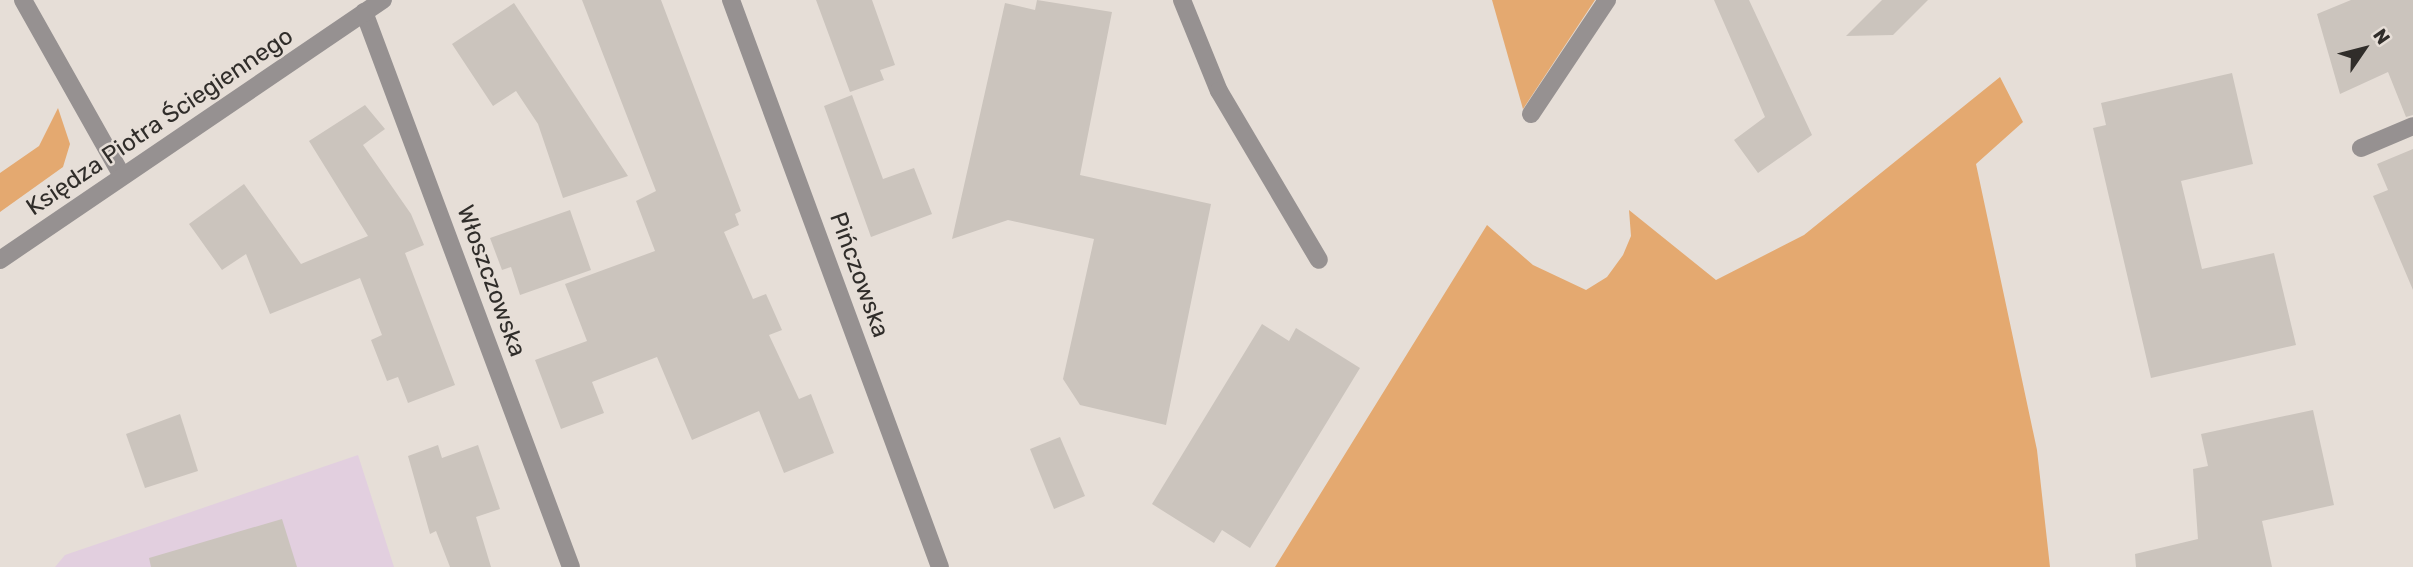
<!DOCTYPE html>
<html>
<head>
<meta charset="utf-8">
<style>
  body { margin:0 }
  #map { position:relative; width:2413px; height:567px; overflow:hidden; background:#e6ded7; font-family:Rubik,sans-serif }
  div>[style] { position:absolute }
  .commercial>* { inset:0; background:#e2cfdf }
  .green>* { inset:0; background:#e4a970 }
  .building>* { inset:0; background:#cbc4bd }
  .service>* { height:18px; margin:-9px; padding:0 9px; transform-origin:9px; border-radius:9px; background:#969191 }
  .minor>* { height:18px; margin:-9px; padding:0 9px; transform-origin:9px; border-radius:9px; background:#969191 }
  .tertiary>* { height:18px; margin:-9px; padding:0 9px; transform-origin:9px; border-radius:9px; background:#969191 }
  span { translate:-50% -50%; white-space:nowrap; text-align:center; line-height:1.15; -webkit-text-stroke:5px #e6ded7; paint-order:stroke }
  .street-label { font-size:24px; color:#302d2a }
  .north { position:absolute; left:2329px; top:14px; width:70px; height:70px; -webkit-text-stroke:5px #e6ded7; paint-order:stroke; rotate:55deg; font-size:19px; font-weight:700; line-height:28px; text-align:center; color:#302d2a }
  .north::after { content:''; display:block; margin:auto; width:24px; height:32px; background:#302d2a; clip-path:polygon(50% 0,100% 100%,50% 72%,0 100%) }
</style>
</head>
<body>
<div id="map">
  <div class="commercial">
    <i style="clip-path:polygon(358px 455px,394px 567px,55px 567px,65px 555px)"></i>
  </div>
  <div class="green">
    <i style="clip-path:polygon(1492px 0,1595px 0,1523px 109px)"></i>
    <i style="clip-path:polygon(2000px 77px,2023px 122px,1976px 164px,2037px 450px,2050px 567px,1275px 567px,1487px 225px,1533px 265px,1586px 290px,1607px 277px,1623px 255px,1631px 236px,1629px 210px,1716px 280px,1804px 235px)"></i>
    <i style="clip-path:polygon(58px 108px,70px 144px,63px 167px,0 212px,0 173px,39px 146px)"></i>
  </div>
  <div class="building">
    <i style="clip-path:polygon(582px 0,661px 0,741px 211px,735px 214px,739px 225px,724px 232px,753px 299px,766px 294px,782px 330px,769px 335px,799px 399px,811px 394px,834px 453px,784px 473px,759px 411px,692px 440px,657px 357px,592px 382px,604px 413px,561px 429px,535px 360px,587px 341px,565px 284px,655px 251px,636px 201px,656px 191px)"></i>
    <i style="clip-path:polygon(816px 0,872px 0,895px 65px,880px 70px,884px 80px,850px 92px)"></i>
    <i style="clip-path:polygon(1037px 0,1112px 12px,1080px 175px,1211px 204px,1166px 425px,1080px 405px,1063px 379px,1094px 239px,1008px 220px,952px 239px,1005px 3px,1035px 10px)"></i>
    <i style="clip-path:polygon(1714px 0,1749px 0,1812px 135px,1758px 173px,1734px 140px,1765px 117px)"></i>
    <i style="clip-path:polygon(1882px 0,1928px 0,1893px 35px,1846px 36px)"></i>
    <i style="clip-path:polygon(2351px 0,2413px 0,2413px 115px,2406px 117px,2388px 72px,2340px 94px,2317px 14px)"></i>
    <i style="clip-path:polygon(514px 3px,628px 176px,563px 198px,538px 124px,516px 91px,493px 106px,452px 44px)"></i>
    <i style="clip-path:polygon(2232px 73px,2253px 164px,2181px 181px,2192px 227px,2202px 269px,2274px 253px,2296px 345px,2151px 378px,2093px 128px,2106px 125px,2101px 103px)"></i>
    <i style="clip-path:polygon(852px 95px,883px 179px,914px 168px,932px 214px,871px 237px,824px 106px)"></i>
    <i style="clip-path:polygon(365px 105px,385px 129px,363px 145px,411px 214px,424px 245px,405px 253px,455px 385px,408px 403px,398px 377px,387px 381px,371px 340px,382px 335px,360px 278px,270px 314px,246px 254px,222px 270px,189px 224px,244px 184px,301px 264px,368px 236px,309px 141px)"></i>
    <i style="clip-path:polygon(2413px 149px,2413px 290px,2373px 196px,2388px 190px,2377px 164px)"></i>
    <i style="clip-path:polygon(570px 210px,591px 270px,520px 295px,511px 267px,502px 270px,490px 238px)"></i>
    <i style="clip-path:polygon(1262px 324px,1289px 341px,1296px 328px,1360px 368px,1250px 548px,1222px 530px,1214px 543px,1152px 504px)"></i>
    <i style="clip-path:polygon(2313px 410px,2334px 505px,2262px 521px,2272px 567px,2136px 567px,2135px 554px,2198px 539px,2193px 469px,2208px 466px,2201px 434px)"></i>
    <i style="clip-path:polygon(180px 414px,198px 471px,145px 488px,126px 434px)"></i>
    <i style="clip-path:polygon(1060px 437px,1085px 496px,1054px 509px,1030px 449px)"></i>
    <i style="clip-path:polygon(438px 445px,442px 458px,478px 445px,500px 509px,476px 517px,491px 567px,450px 567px,436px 531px,430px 534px,408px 456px)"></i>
    <i style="clip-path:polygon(282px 519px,297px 567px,151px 567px,149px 558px)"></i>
  </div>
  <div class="service">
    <i style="left:2361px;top:148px;width:56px;rotate:-22.9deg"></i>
  </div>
  <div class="minor">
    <i style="left:23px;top:0;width:202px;rotate:60.6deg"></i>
    <i style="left:731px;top:0;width:604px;rotate:69.77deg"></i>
    <i style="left:1182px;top:0;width:98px;rotate:67.9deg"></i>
    <i style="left:1219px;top:91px;width:196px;rotate:59.4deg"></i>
    <i style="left:364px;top:12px;width:592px;rotate:69.55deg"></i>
    <i style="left:1531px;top:114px;width:137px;rotate:-56.3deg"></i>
  </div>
  <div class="tertiary">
    <i style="left:0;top:260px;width:463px;rotate:-34.2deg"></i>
  </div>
  <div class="street-label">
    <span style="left:160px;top:122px;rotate:-34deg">Księdza Piotra Ściegiennego</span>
    <span style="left:859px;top:275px;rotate:70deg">Pińczowska</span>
    <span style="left:491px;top:281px;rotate:70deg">Włoszczowska</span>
  </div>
  <div class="north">N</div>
</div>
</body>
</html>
